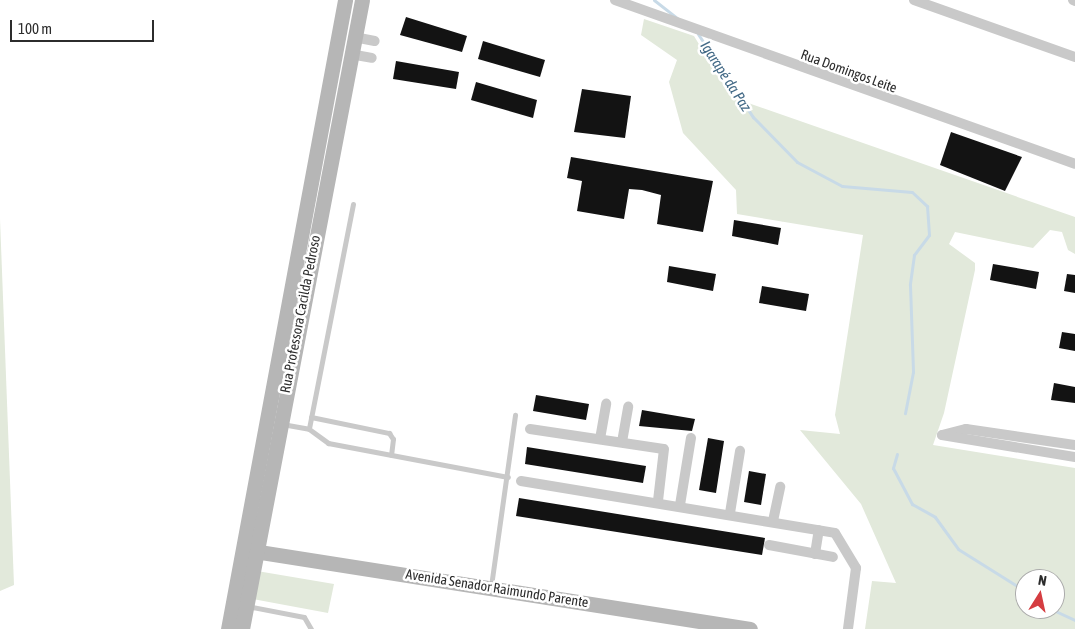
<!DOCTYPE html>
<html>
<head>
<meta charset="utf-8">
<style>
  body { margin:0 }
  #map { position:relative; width:1075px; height:629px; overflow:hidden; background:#fff; font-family:"Asap Condensed",sans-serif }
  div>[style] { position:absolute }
  .green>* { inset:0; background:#e2e9db }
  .stream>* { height:3px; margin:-1.5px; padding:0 1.5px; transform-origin:1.5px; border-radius:1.5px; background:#c8dae7 }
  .building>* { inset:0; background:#131313 }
  .lane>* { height:5px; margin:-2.5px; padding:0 2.5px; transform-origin:2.5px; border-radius:2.5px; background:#c9c9c9 }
  .street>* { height:10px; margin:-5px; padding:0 5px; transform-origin:5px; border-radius:5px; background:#c9c9c9 }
  .secondary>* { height:15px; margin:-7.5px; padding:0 7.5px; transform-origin:7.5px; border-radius:7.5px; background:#b6b6b6 }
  span { translate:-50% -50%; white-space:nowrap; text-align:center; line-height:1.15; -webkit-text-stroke:5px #fff; paint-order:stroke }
  .street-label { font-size:14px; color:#2c2c2c }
  .water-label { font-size:15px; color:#426986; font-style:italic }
  .north { position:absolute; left:1015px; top:569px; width:50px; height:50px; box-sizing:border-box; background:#fff; border:1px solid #ababab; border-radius:50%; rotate:10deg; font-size:14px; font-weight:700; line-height:20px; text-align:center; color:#2c2c2c }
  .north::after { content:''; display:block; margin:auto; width:18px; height:22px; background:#d53d41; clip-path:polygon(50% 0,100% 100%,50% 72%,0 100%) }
  .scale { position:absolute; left:10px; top:20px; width:144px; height:22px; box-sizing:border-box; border:2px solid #2c2c2c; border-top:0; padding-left:6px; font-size:15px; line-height:18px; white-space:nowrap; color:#2c2c2c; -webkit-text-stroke:4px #fff; paint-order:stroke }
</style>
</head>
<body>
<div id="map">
  <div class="green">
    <i style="clip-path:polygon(evenodd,644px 19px,694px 36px,731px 97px,1075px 217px,1075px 254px,1068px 250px,1062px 232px,1050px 230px,1033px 248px,955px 232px,949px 244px,975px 263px,975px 270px,944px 413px,933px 445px,1075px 468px,1075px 629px,865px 629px,872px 581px,896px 583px,861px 504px,800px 430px,840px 434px,835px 415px,863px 235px,737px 214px,736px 190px,683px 133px,669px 82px,677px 60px,641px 35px,644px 19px,1025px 579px,1055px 579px,1055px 609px,1025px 609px,1025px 579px)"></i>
    <i style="clip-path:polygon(0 219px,14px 585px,0 591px)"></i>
    <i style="clip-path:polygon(257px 571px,334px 584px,328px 613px,252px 599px)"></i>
  </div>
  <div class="stream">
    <i style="left:654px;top:0;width:29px;rotate:38deg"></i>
    <i style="left:698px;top:34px;width:100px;rotate:56.5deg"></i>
    <i style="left:753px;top:117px;width:63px;rotate:45.6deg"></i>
    <i style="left:797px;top:162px;width:51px;rotate:28.1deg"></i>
    <i style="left:842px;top:186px;width:70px;rotate:4.9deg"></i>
    <i style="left:912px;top:192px;width:21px;rotate:43deg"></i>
    <i style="left:927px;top:206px;width:29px;rotate:86deg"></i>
    <i style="left:929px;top:235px;width:25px;rotate:127deg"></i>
    <i style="left:914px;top:255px;width:30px;rotate:98deg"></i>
    <i style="left:910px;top:285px;width:87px;rotate:88deg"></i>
    <i style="left:913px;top:372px;width:42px;rotate:101deg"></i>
    <i style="left:897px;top:454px;width:15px;rotate:106deg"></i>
    <i style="left:893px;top:468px;width:41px;rotate:62.2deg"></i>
    <i style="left:912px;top:504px;width:26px;rotate:29deg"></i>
    <i style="left:935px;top:517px;width:39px;rotate:54deg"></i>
    <i style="left:958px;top:549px;width:79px;rotate:32.1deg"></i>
    <i style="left:1051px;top:609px;width:26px;rotate:25deg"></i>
  </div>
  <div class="building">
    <i style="clip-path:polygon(406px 17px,467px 36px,462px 52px,400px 35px)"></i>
    <i style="clip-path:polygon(483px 41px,545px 60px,540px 77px,478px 59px)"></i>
    <i style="clip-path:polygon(396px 61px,459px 72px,456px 89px,393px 79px)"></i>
    <i style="clip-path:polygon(476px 82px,537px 100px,533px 118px,471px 100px)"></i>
    <i style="clip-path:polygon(582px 89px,631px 96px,625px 138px,574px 132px)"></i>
    <i style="clip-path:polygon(951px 132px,1022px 157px,1005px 191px,940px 165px)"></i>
    <i style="clip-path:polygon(571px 157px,713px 181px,703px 232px,657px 224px,661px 195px,642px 190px,629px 189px,624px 219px,577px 211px,582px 181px,567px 178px)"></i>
    <i style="clip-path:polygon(734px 220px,781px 228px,778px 245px,732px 236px)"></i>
    <i style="clip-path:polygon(993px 264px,1039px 272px,1036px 289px,990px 280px)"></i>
    <i style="clip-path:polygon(669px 266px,716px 274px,713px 291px,667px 282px)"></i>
    <i style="clip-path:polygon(1067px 274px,1075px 275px,1075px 293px,1064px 291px)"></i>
    <i style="clip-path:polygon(762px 286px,809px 294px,806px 311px,759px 303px)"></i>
    <i style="clip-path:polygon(1062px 332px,1075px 334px,1075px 351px,1059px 348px)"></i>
    <i style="clip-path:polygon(1054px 383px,1075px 387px,1075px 403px,1051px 400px)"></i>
    <i style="clip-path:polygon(536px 395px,589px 404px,586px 420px,533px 411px)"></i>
    <i style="clip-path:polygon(642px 410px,695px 419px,692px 431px,639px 426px)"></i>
    <i style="clip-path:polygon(708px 438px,724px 441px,716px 493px,699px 490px)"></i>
    <i style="clip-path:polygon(527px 447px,646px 466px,643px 483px,525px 464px)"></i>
    <i style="clip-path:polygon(749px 471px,766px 474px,761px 505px,744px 502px)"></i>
    <i style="clip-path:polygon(519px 498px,765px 538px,762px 555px,516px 516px)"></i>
  </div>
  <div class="lane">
    <i style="left:353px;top:204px;width:229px;rotate:101.1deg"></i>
    <i style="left:309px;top:429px;width:24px;rotate:36deg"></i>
    <i style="left:328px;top:443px;width:183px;rotate:10.7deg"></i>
    <i style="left:311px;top:417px;width:80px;rotate:11.6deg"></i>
    <i style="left:389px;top:433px;width:7px;rotate:56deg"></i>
    <i style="left:393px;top:439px;width:16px;rotate:97deg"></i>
    <i style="left:282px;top:424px;width:27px;rotate:10deg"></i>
    <i style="left:491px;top:586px;width:173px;rotate:-82deg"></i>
    <i style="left:247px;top:606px;width:58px;rotate:10.9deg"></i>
    <i style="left:304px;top:617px;width:14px;rotate:60deg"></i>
  </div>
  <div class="street">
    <i style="left:615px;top:0;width:488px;rotate:19.6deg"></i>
    <i style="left:914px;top:0;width:171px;rotate:19.5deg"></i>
    <i style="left:1073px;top:0;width:2px;rotate:27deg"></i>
    <i style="left:354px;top:37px;width:21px;rotate:11deg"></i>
    <i style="left:350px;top:54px;width:22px;rotate:10deg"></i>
    <i style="left:530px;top:429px;width:135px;rotate:8.5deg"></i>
    <i style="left:664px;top:449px;width:52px;rotate:96.6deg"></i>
    <i style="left:942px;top:435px;width:25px;rotate:-14deg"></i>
    <i style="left:966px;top:429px;width:110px;rotate:8.4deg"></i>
    <i style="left:942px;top:435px;width:135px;rotate:9.4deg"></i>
    <i style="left:600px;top:439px;width:36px;rotate:-80deg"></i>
    <i style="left:622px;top:442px;width:36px;rotate:-80deg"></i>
    <i style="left:521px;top:481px;width:318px;rotate:9.4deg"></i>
    <i style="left:835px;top:533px;width:41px;rotate:59deg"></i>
    <i style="left:856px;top:568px;width:62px;rotate:97.5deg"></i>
    <i style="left:680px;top:505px;width:68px;rotate:-80.7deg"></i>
    <i style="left:730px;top:513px;width:63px;rotate:-80.8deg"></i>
    <i style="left:773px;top:521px;width:35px;rotate:-78deg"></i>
    <i style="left:769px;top:545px;width:65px;rotate:10.6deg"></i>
    <i style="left:815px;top:554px;width:24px;rotate:-81deg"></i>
  </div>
  <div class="secondary">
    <i style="left:247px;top:550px;width:509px;rotate:8.93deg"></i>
    <i style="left:228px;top:629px;width:640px;rotate:-79.46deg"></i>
    <i style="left:242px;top:629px;width:640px;rotate:-79.2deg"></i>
  </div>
  <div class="street-label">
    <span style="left:849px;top:71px;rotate:20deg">Rua Domingos Leite</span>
    <span style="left:300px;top:314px;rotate:-79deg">Rua Professora Cacilda Pedroso</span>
    <span style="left:497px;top:588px;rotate:9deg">Avenida Senador Raimundo Parente</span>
  </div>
  <div class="water-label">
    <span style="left:726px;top:76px;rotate:57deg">Igarapé da Paz</span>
  </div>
  <div class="north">N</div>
  <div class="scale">100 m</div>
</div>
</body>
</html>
